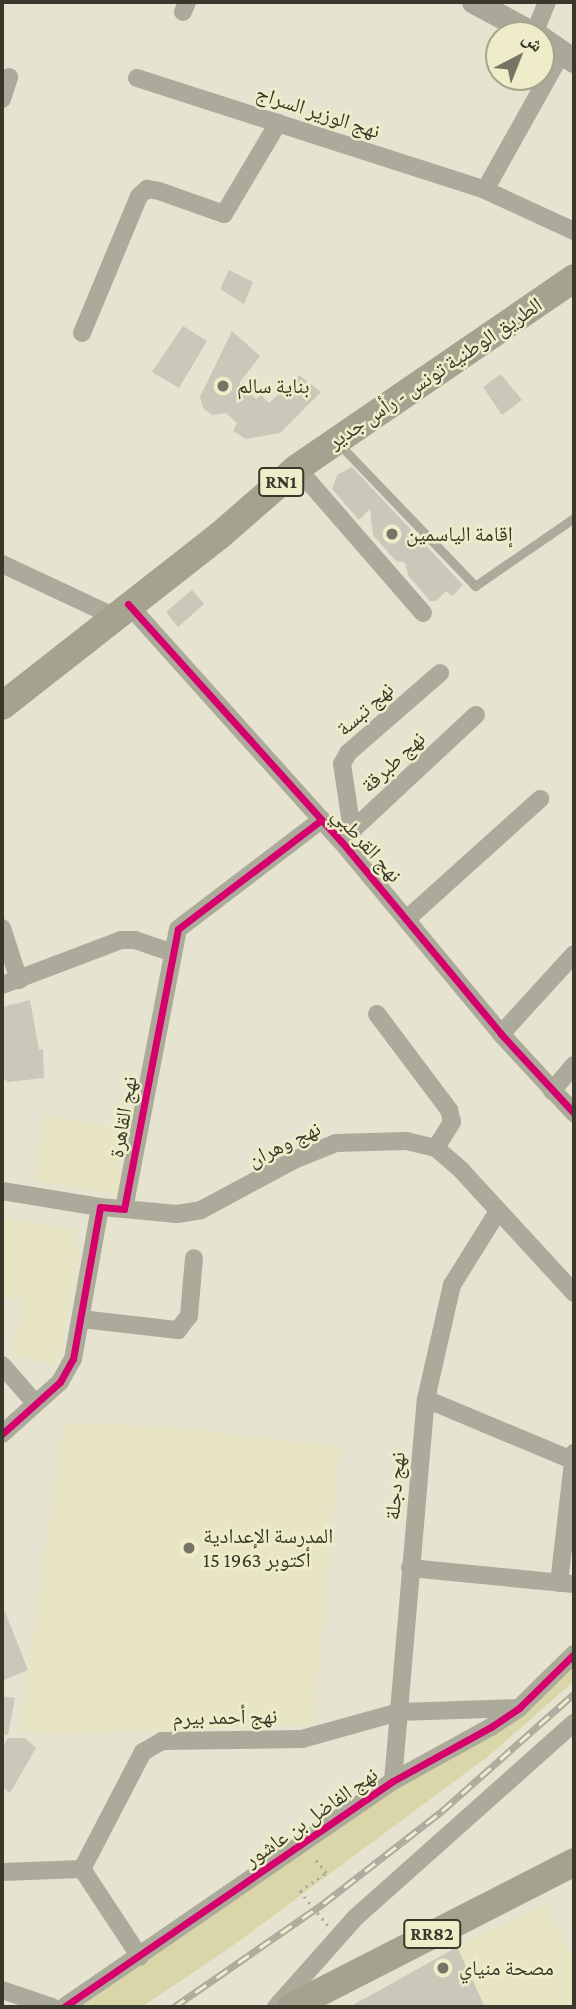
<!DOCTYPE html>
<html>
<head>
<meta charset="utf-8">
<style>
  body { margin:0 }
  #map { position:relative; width:576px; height:2009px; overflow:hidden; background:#e6e4d1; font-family:"Crimson Pro","Noto Naskh Arabic",serif }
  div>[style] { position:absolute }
  .built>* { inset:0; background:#e7e5c4 }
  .green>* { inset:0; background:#d9d6a9 }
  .building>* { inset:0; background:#c9c8b9 }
  .path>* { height:2.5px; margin-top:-1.25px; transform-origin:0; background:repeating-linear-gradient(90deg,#aaaa9c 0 2px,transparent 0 7px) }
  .service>* { height:9px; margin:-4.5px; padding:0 4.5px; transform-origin:4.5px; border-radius:4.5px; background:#abaa9b }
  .minor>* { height:18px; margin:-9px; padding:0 9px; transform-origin:9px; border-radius:9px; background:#abaa9b }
  .secondary>* { height:24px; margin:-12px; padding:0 12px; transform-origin:12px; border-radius:12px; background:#aaa898 }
  .primary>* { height:28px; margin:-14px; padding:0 14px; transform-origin:14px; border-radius:14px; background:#a5a390 }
  .rail>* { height:7px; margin-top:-3.5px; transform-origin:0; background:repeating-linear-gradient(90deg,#eeecc9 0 13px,#acaa9c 0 26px); box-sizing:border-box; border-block:2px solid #acaa9c }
  .path-bridge>* { height:2.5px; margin-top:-1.25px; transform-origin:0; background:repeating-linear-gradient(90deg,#aaaa9c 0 2px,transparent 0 7px) }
  .cycleway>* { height:7px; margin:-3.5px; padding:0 3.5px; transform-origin:3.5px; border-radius:3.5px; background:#d6006c }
  .dots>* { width:19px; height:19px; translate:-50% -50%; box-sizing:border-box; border:4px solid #eeecc9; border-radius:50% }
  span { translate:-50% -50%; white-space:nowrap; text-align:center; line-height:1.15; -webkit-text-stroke:5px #eeecc9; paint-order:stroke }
  .shield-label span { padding:2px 5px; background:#eeecc9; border:2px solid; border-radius:5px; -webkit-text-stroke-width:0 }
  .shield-label { font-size:19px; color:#39392b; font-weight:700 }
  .street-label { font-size:21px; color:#39392b }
  .poi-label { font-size:21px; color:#39392b }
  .left { translate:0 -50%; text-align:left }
  .frame { position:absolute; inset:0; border:4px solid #39392b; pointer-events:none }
  .north { position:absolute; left:485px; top:21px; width:70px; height:70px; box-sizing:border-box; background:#eeecc9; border:2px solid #a6a48a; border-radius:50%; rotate:42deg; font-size:19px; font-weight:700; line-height:28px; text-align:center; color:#39392b }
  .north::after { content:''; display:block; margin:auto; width:24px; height:32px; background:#767565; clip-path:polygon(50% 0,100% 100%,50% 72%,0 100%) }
</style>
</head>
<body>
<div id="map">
  <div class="built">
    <i style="clip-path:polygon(44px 1115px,127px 1128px,117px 1194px,34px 1181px)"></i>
    <i style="clip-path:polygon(2px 1218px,76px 1231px,73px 1248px,80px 1249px,59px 1365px,12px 1356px,23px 1299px,2px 1297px)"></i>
    <i style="clip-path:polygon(64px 1423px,162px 1426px,340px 1447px,313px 1724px,49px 1735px,19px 1732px)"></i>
    <i style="clip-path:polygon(546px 1903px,574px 1959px,574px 2007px,485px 2007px,457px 1947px)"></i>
  </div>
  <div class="green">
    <i style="clip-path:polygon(574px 1662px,574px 1681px,490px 1755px,235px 1944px,142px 2007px,81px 2007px)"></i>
  </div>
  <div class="building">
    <i style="clip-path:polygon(229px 270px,253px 282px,244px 304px,220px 289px)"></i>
    <i style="clip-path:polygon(183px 326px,207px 341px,179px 388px,152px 372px)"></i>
    <i style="clip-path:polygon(232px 331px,260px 356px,239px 383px,256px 399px,261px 395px,269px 403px,299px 375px,321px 392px,280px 433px,246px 439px,233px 431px,237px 423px,226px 413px,212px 415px,203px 408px,200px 397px)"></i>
    <i style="clip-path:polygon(501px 374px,522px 400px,502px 415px,483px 387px)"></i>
    <i style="clip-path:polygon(352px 467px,463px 585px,452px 596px,446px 591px,436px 601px,430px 601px,408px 575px,405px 563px,395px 560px,373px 535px,370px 509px,359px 520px,332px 489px,337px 475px)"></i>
    <i style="clip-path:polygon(192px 590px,204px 604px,178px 627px,166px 612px)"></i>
    <i style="clip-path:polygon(30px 1000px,39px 1050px,43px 1049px,44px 1078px,8px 1082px,2px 1077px,2px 1007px)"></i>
    <i style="clip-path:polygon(2px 1604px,28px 1670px,2px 1681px)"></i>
    <i style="clip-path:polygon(2px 1696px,15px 1698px,8px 1735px,2px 1734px)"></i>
    <i style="clip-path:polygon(8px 1738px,25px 1738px,36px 1748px,10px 1793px,2px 1787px,2px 1748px)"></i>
    <i style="clip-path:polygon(457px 1947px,485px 2007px,349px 2007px,382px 1989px)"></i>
  </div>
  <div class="path">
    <i style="left:300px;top:1891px;width:32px;rotate:-35deg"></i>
    <i style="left:326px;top:1873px;width:21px;rotate:-129deg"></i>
  </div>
  <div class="service">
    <i style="left:339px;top:444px;width:197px;rotate:46.2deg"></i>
    <i style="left:475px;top:586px;width:120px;rotate:-34.5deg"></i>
  </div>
  <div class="minor">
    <i style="left:183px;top:12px;width:11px;rotate:-68deg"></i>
    <i style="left:534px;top:34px;width:35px;rotate:-68deg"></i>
    <i style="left:137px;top:78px;width:366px;rotate:17.8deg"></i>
    <i style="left:485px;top:190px;width:98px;rotate:24.7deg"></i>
    <i style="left:2px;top:99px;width:23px;rotate:-72deg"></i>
    <i style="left:485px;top:190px;width:158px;rotate:-60.8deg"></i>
    <i style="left:82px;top:333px;width:148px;rotate:-67.4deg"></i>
    <i style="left:139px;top:196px;width:11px;rotate:-41deg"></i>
    <i style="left:147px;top:189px;width:12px;rotate:9deg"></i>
    <i style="left:159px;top:191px;width:69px;rotate:19.5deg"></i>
    <i style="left:224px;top:214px;width:106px;rotate:-59.3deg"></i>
    <i style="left:297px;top:468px;width:192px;rotate:49deg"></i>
    <i style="left:2px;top:564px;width:123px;rotate:25.1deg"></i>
    <i style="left:128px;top:604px;width:319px;rotate:48.1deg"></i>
    <i style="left:341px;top:841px;width:251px;rotate:50.3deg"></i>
    <i style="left:501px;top:1034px;width:108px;rotate:47.3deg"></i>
    <i style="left:352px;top:830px;width:67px;rotate:-98.6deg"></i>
    <i style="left:342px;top:764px;width:13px;rotate:-61deg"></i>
    <i style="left:348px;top:753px;width:122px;rotate:-41deg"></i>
    <i style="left:345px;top:837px;width:179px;rotate:-43deg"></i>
    <i style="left:408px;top:918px;width:178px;rotate:-42deg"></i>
    <i style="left:2px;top:928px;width:55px;rotate:71.9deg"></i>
    <i style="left:2px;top:985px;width:127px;rotate:-20.7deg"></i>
    <i style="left:121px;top:940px;width:14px"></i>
    <i style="left:135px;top:940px;width:37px;rotate:19deg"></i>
    <i style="left:377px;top:1014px;width:120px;rotate:53.1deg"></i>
    <i style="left:449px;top:1110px;width:12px;rotate:76deg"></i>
    <i style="left:452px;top:1122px;width:31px;rotate:122deg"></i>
    <i style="left:501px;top:1034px;width:108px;rotate:-47.6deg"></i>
    <i style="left:552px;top:1091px;width:34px;rotate:-50deg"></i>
    <i style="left:2px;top:1191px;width:99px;rotate:9.3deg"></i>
    <i style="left:124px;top:1209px;width:53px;rotate:5.4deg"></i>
    <i style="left:177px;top:1214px;width:24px;rotate:-9deg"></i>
    <i style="left:201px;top:1210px;width:106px;rotate:-28.3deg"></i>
    <i style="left:294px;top:1160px;width:45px;rotate:-22deg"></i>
    <i style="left:336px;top:1143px;width:70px;rotate:-1.6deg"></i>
    <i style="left:406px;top:1141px;width:31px;rotate:13deg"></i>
    <i style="left:436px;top:1148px;width:35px;rotate:41deg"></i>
    <i style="left:462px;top:1171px;width:166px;rotate:47.4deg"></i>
    <i style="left:81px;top:1319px;width:98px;rotate:6.5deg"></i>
    <i style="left:178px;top:1330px;width:18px;rotate:-52deg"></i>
    <i style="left:189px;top:1316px;width:58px;rotate:-85.1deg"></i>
    <i style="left:2px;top:1365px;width:50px;rotate:49deg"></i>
    <i style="left:426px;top:1399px;width:160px;rotate:22.7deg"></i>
    <i style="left:2px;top:1434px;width:78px;rotate:-41.9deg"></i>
    <i style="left:60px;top:1382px;width:26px;rotate:-61deg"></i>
    <i style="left:73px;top:1359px;width:154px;rotate:-79.9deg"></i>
    <i style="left:100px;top:1207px;width:24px;rotate:5deg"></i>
    <i style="left:124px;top:1209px;width:285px;rotate:-79.1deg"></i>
    <i style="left:178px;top:929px;width:180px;rotate:-37.3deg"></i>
    <i style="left:410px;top:1568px;width:165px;rotate:5.6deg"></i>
    <i style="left:559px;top:1583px;width:131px;rotate:-83.4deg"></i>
    <i style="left:393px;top:1781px;width:383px;rotate:-85.1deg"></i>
    <i style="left:426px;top:1399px;width:117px;rotate:-77.2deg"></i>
    <i style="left:452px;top:1285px;width:87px;rotate:-58.1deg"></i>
    <i style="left:82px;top:1869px;width:105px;rotate:56.6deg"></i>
    <i style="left:2px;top:1872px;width:80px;rotate:-2.1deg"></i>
    <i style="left:82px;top:1869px;width:132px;rotate:-62.5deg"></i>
    <i style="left:143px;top:1752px;width:22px;rotate:-30deg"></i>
    <i style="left:162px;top:1741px;width:140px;rotate:-0.8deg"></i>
    <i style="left:302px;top:1739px;width:101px;rotate:-15.6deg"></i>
    <i style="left:399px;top:1712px;width:120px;rotate:-1.9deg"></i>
    <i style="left:2px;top:1990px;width:53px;rotate:18.8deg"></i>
    <i style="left:64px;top:2007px;width:399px;rotate:-34.5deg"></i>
    <i style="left:393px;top:1781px;width:112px;rotate:-28.9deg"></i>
    <i style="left:491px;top:1727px;width:34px;rotate:-34deg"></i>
    <i style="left:519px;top:1708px;width:77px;rotate:-44.5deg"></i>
    <i style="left:276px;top:2007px;width:120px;rotate:-48.4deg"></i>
    <i style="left:356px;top:1917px;width:292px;rotate:-41.7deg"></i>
  </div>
  <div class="secondary">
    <i style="left:474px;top:2px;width:69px;rotate:28.4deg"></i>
    <i style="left:541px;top:38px;width:40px;rotate:34.9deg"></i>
  </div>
  <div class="primary">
    <i style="left:2px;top:706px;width:276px;rotate:-38.1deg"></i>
    <i style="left:219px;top:536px;width:103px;rotate:-41.1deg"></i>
    <i style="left:297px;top:468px;width:336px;rotate:-34.4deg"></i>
    <i style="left:291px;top:2007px;width:318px;rotate:-27.1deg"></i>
  </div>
  <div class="rail">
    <i style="left:174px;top:2007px;width:183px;rotate:-34.7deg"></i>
    <i style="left:324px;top:1903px;width:150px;rotate:-37.9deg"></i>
    <i style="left:442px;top:1811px;width:176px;rotate:-41.6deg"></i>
  </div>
  <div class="path-bridge">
    <i style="left:300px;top:1891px;width:46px;rotate:51.1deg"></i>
  </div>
  <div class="cycleway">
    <i style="left:128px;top:604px;width:319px;rotate:48.1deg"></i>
    <i style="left:341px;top:841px;width:251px;rotate:50.3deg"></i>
    <i style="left:501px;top:1034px;width:108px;rotate:47.3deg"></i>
    <i style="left:2px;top:1434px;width:78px;rotate:-41.9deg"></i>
    <i style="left:60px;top:1382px;width:26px;rotate:-61deg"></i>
    <i style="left:73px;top:1359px;width:154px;rotate:-79.9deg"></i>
    <i style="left:100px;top:1207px;width:24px;rotate:5deg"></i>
    <i style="left:124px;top:1209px;width:285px;rotate:-79.1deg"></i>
    <i style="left:178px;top:929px;width:180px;rotate:-37.3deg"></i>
    <i style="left:64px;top:2007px;width:399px;rotate:-34.5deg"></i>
    <i style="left:393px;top:1781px;width:112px;rotate:-28.9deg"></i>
    <i style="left:491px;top:1727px;width:34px;rotate:-34deg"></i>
    <i style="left:519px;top:1708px;width:77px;rotate:-44.5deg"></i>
  </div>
  <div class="dots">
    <i style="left:223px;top:386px;background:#767565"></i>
    <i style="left:392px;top:534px;background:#767565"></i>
    <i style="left:189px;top:1548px;background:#767565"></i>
    <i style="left:443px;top:1968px;background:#767565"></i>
  </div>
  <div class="shield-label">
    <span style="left:281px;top:482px">RN1</span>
    <span style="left:432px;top:1934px">RR82</span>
  </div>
  <div class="street-label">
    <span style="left:318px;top:112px;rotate:18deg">نهج الوزير السراج</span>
    <span style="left:435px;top:373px;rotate:-34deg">الطريق الوطنية تونس - رأس جدير</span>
    <span style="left:365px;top:709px;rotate:-42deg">نهج تبسة</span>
    <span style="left:393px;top:762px;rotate:-43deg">نهج طبرقة</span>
    <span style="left:367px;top:845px;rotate:48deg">نهج القرطبي</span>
    <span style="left:123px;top:1117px;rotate:-80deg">نهج القاهرة</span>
    <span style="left:284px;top:1144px;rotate:-26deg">نهج وهران</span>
    <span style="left:395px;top:1486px;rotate:-85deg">نهج دجلة</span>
    <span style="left:225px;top:1717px;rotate:-1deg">نهج أحمد بيرم</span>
    <span style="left:311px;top:1817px;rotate:-35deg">نهج الفاضل بن عاشور</span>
  </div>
  <div class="poi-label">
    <span class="left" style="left:237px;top:386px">بناية سالم</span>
    <span class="left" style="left:406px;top:534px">إقامة الياسمين</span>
    <span class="left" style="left:203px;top:1548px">المدرسة الإعدادية<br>15 أكتوبر 1963</span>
    <span class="left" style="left:459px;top:1968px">مصحة منياي</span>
  </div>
  <div class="frame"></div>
  <div class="north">ش</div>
</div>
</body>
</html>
